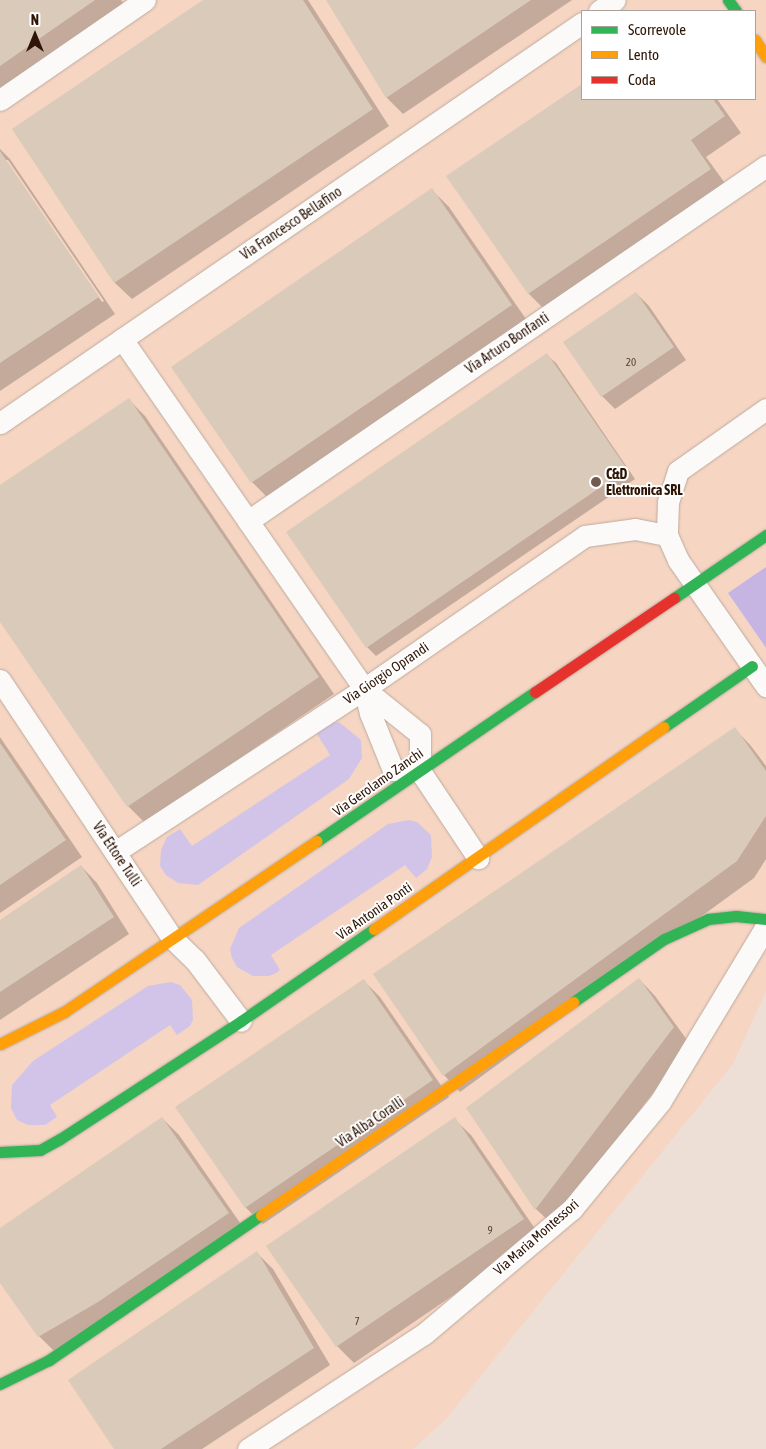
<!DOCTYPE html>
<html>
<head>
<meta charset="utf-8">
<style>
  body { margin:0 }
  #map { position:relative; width:766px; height:1449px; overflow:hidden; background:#eedfd6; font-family:"Asap Condensed",sans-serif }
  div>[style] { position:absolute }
  .built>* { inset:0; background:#f6d5c2 }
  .green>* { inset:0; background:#d2c4e9 }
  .forest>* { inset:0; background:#c6b5e3 }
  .shadow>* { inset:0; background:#0003 }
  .building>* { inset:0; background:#dacaba }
  .roads { filter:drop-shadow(0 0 1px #bcaa9e) drop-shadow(0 0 1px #bcaa9e) }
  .street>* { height:21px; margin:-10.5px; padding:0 10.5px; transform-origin:10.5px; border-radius:10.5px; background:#fcfaf9 }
  .fast>* { height:11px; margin:-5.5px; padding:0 5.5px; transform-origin:5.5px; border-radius:5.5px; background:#30b455 }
  .slow>* { height:11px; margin:-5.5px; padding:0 5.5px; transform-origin:5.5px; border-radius:5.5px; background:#ff9f0a }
  .jam>* { height:11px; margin:-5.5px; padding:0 5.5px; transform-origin:5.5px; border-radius:5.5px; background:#e5322d }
  .dots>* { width:14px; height:14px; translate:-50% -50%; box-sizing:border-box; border:2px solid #fff; border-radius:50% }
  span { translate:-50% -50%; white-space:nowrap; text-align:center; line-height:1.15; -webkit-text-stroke:4px #fff; paint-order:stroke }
  .number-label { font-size:11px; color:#584232 }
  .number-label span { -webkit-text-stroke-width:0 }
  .street-label { font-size:14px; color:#2d1404 }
  .poi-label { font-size:14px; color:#2d1404; font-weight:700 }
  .left { translate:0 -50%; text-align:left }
  .legend { position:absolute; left:581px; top:10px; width:175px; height:90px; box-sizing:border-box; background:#fff; border:1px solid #aba19b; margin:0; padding:6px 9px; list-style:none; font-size:15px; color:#2d1404 }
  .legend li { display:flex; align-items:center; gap:10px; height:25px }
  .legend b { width:25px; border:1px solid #aba19b }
  .north { position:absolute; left:10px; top:10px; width:50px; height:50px; -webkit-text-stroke:4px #fff; paint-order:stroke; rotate:0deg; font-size:14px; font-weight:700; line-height:20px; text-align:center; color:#2d1404 }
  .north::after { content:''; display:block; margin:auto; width:18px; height:22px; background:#2d1404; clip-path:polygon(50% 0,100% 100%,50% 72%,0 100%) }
</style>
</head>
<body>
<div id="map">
  <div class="built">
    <i style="clip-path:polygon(evenodd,0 0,766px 0,766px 567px,728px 593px,766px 648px,766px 991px,733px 1064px,446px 1419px,413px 1449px,0 1449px,0 0,582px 11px,755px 11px,755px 99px,582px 99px,582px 11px)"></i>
  </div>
  <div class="green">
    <i style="clip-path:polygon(339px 722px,361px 740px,362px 758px,349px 779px,198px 885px,178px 883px,166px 875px,160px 866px,161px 850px,167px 837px,180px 829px,192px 846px,330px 755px,314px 729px,321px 724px)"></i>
    <i style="clip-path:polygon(409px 820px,417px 822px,431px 835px,432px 857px,427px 869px,416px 878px,405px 865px,271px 955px,280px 970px,276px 973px,269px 976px,253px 976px,237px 967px,232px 958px,230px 949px,239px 928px,388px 824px)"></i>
    <i style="clip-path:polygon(171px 982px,180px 985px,192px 1000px,193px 1020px,190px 1026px,177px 1035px,170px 1025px,50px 1105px,57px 1117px,45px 1125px,28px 1125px,17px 1120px,11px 1108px,12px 1085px,33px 1061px,148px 986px)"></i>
  </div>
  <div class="forest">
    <i style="clip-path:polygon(766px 567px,766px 648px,728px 593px)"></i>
  </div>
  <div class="shadow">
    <i style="clip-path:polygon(0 0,121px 0,126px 7px,0 94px)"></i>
    <i style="clip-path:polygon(205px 0,308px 0,389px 126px,132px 299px,115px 283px,13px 129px)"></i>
    <i style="clip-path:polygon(327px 0,572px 0,403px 114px,387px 98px)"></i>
    <i style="clip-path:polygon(582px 85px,582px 99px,717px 99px,741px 133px,706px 157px,727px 186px,545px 310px,529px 294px,448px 176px)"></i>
    <i style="clip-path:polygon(evenodd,0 149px,10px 159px,115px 314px,0 391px,0 149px,5px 160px,8px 160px,104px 301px,102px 302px,5px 160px)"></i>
    <i style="clip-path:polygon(432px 190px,449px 207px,528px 322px,269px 499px,252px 482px,173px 367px)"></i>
    <i style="clip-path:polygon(636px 293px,649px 306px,686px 360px,615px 409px,602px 396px,565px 342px)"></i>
    <i style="clip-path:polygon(547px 355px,556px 363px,635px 479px,376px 656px,367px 647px)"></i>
    <i style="clip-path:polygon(129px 400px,145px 416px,334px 694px,145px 823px,128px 806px,0 620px,0 487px)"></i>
    <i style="clip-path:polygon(735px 729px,751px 746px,766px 766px,766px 859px,754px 878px,460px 1092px,444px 1075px)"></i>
    <i style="clip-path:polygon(0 737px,82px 857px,0 913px)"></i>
    <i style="clip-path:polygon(81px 866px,97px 883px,129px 934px,0 1020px,0 921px)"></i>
    <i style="clip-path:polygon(639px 979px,655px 996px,690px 1044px,553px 1225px,536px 1209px,467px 1108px)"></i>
    <i style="clip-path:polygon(363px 980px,380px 997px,449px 1097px,263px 1224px,246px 1208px,177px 1108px)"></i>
    <i style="clip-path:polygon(162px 1118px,179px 1135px,245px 1230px,56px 1353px,39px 1336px,0 1280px,0 1229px)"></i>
    <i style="clip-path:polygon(454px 1119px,471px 1135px,540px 1236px,354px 1363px,337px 1346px,268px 1246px)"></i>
    <i style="clip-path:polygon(257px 1253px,273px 1269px,330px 1365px,202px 1449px,115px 1449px)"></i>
  </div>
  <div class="building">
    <i style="clip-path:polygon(0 0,95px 0,0 66px)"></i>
    <i style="clip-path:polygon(203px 0,303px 0,373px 109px,114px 283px,12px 129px)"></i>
    <i style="clip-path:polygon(326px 0,531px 0,386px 98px)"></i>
    <i style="clip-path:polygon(582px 84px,582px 99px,713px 99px,725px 116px,691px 140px,711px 169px,528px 294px,446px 176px)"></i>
    <i style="clip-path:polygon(0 151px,99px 297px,0 363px)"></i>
    <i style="clip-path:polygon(432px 188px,512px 305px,251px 483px,171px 367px)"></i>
    <i style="clip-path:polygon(636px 292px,674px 347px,601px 397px,563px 342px)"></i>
    <i style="clip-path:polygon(547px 353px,627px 469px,366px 648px,286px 532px)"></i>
    <i style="clip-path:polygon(129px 398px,319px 677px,127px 807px,0 622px,0 485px)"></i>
    <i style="clip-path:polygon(735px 727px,766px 771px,766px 816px,737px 861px,443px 1076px,373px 974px)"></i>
    <i style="clip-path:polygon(0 743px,66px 840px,0 885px)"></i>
    <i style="clip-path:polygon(81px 865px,114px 917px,0 992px,0 920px)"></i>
    <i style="clip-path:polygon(639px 978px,674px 1027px,535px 1210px,466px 1108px)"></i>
    <i style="clip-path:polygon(364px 979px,433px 1080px,245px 1208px,175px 1107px)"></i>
    <i style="clip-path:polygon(162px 1117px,229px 1213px,98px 1302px,38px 1337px,0 1283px,0 1228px)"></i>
    <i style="clip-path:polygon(455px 1117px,524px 1219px,336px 1347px,266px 1246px)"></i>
    <i style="clip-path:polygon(257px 1251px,314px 1348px,161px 1449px,114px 1449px,68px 1380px)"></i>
  </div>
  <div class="roads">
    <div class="street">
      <i style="left:599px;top:11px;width:19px;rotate:-35deg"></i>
      <i style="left:0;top:100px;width:176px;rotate:-34.6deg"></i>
      <i style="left:122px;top:339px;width:426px;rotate:55.3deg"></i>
      <i style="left:364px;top:689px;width:72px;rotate:38.8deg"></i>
      <i style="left:420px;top:734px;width:37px;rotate:90deg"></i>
      <i style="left:420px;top:771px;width:105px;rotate:56.3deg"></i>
      <i style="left:766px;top:409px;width:108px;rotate:144.8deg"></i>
      <i style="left:678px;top:471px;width:33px;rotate:108deg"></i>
      <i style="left:668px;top:502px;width:33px;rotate:92deg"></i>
      <i style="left:667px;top:535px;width:27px;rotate:66deg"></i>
      <i style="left:678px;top:560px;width:154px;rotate:55.1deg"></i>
      <i style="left:0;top:423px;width:706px;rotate:-34.5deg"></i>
      <i style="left:248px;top:521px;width:628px;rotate:-34.42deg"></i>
      <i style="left:0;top:680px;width:311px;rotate:56.3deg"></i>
      <i style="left:173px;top:939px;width:30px;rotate:44deg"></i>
      <i style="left:195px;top:960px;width:76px;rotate:53deg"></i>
      <i style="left:364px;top:689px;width:25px;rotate:76deg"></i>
      <i style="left:370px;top:713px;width:61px;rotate:68deg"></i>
      <i style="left:393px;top:770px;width:27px;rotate:2deg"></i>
      <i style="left:115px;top:852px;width:298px;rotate:-33.2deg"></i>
      <i style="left:364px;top:689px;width:269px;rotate:-34.7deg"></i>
      <i style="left:585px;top:536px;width:50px;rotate:-8deg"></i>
      <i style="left:635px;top:529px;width:33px;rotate:11deg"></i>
      <i style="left:248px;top:1449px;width:210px;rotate:-33.2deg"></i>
      <i style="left:424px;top:1334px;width:194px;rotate:-40.2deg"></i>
      <i style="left:572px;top:1209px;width:139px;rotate:-50.6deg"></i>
      <i style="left:660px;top:1102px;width:205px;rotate:-58.9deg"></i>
    </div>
    <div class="fast">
      <i style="left:728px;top:0;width:14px;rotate:54deg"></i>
      <i style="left:674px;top:598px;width:112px;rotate:-34.4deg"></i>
      <i style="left:664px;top:727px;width:107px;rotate:-34.7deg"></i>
      <i style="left:317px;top:841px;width:264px;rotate:-34.4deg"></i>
      <i style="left:573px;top:1002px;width:111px;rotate:-34.7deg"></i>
      <i style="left:664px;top:939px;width:48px;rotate:-24.4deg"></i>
      <i style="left:708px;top:919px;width:28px;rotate:-6deg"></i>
      <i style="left:736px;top:916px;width:30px;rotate:6deg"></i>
      <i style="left:0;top:1152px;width:40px;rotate:-2.9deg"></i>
      <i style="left:40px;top:1150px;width:23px;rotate:-29deg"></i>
      <i style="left:60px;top:1139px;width:216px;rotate:-33.1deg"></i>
      <i style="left:241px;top:1021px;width:162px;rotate:-34.7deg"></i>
      <i style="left:0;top:1384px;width:55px;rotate:-26.1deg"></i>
      <i style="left:49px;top:1360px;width:257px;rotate:-34.4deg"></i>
    </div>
    <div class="slow">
      <i style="left:755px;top:40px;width:20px;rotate:57deg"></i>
      <i style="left:374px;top:929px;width:353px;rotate:-34.9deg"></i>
      <i style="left:0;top:1044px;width:72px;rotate:-26.6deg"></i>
      <i style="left:64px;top:1012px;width:305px;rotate:-34.1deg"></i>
      <i style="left:261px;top:1215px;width:378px;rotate:-34.3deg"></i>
    </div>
    <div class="jam">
      <i style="left:535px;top:692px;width:168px;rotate:-34.1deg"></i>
    </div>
  </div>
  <div class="dots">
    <i style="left:596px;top:482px;background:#715b4e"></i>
  </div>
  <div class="number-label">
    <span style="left:631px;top:362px">20</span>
    <span style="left:490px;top:1230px">9</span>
    <span style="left:357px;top:1321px">7</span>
  </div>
  <div class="street-label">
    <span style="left:291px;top:223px;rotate:-34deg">Via Francesco Bellafino</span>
    <span style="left:507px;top:343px;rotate:-34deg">Via Arturo Bonfanti</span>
    <span style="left:386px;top:673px;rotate:-34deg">Via Giorgio Oprandi</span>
    <span style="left:378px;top:782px;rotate:-35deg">Via Gerolamo Zanchi</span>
    <span style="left:117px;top:854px;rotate:56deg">Via Ettore Tulli</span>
    <span style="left:374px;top:911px;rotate:-35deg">Via Antonia Ponti</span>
    <span style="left:370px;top:1122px;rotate:-34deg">Via Alba Coralli</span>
    <span style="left:536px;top:1237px;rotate:-41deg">Via Maria Montessori</span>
  </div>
  <div class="poi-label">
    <span class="left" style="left:606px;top:482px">C&amp;D<br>Elettronica SRL</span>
  </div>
  <ul class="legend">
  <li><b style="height:6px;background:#30b455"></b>Scorrevole</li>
  <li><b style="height:6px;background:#ff9f0a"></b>Lento</li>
  <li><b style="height:6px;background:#e5322d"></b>Coda</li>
  </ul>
  <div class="north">N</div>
</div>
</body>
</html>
